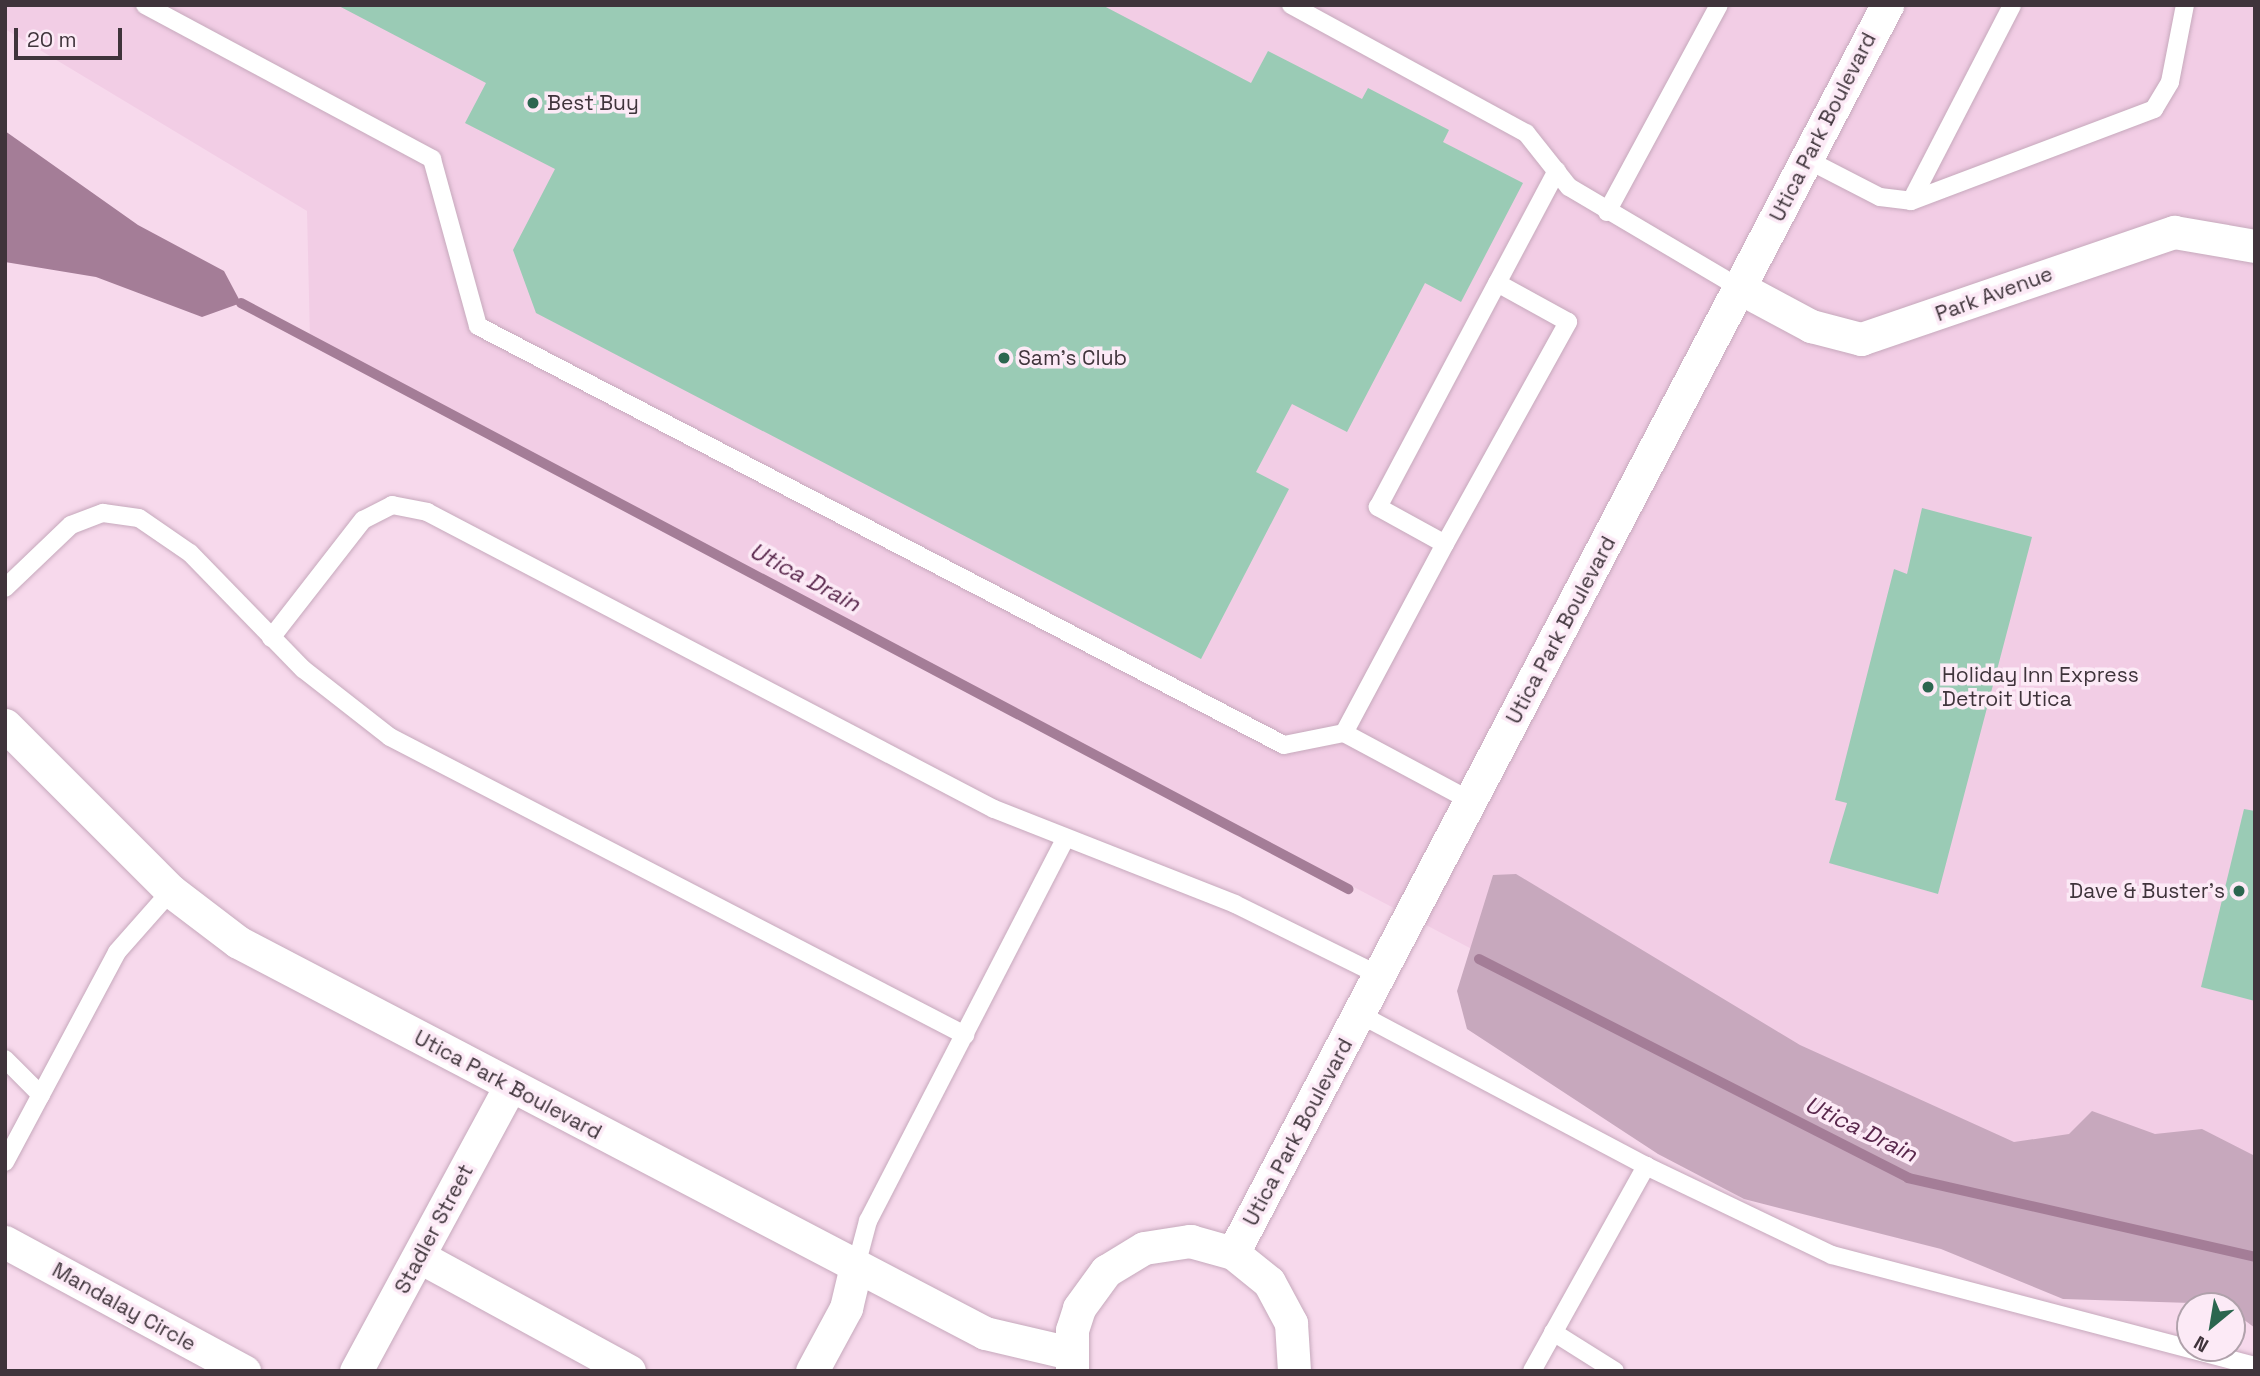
<!DOCTYPE html>
<html>
<head>
<meta charset="utf-8">
<style>
  body { margin:0 }
  #map { position:relative; width:2260px; height:1376px; overflow:hidden; background:#f7d9ec; font-family:"Space Grotesk",sans-serif }
  div>[style] { position:absolute }
  .built>* { inset:0; background:#f2cde5 }
  .green>* { inset:0; background:#c7a8bd }
  .water>* { inset:0; background:#a47d97 }
  .stream>* { height:10px; margin:-5px; padding:0 5px; transform-origin:5px; border-radius:5px; background:#a47d97 }
  .building>* { inset:0; background:#9acbb5 }
  .roads { filter:drop-shadow(0 0 2px #c6a9bc) drop-shadow(0 0 2px #c6a9bc) }
  .lane>* { height:18px; margin:-9px; padding:0 9px; transform-origin:9px; border-radius:9px; background:#fff }
  .street>* { height:33px; margin:-16.5px; padding:0 16.5px; transform-origin:16.5px; border-radius:16.5px; background:#fff }
  .dots>* { width:19px; height:19px; translate:-50% -50%; box-sizing:border-box; border:4px solid #fceaf6; border-radius:50% }
  span { translate:-50% -50%; white-space:nowrap; text-align:center; line-height:1.15; -webkit-text-stroke:7px #fceaf6; paint-order:stroke }
  .poi-label { font-size:21px; color:#3f343b }
  .left { translate:0 -50%; text-align:left }
  .right { translate:-100% -50%; text-align:right }
  .street-label { font-size:21px; color:#3f343b }
  .water-label { font-size:23px; color:#59274c; font-style:italic }
  .frame { position:absolute; inset:0; border:7px solid #3f343b; pointer-events:none }
  .north { position:absolute; left:2176px; top:1292px; width:70px; height:70px; box-sizing:border-box; background:#fceaf6; border:2px solid #b0a1ab; border-radius:50%; rotate:210deg; font-size:19px; font-weight:700; line-height:28px; text-align:center; color:#3f343b }
  .north::after { content:''; display:block; margin:auto; width:24px; height:32px; background:#2b664f; clip-path:polygon(50% 0,100% 100%,50% 72%,0 100%) }
  .scale { position:absolute; left:14px; top:28px; width:108px; height:32px; box-sizing:border-box; border:4px solid #3f343b; border-top:0; padding-left:9px; font-size:21px; line-height:24px; white-space:nowrap; color:#3f343b; -webkit-text-stroke:5px #fceaf6; paint-order:stroke }
</style>
</head>
<body>
<div id="map">
  <div class="built">
    <i style="clip-path:polygon(5px 5px,2255px 5px,2255px 1256px,1908px 1178px,310px 339px,307px 211px,5px 29px)"></i>
  </div>
  <div class="green">
    <i style="clip-path:polygon(1516px 874px,1800px 1045px,2014px 1142px,2069px 1134px,2092px 1111px,2155px 1134px,2202px 1129px,2255px 1156px,2255px 1328px,2223px 1304px,2063px 1299px,1941px 1249px,1744px 1199px,1658px 1154px,1467px 1029px,1457px 991px,1493px 875px)"></i>
  </div>
  <div class="water">
    <i style="clip-path:polygon(5px 131px,138px 225px,224px 271px,241px 303px,202px 317px,96px 277px,5px 262px)"></i>
  </div>
  <div class="stream">
    <i style="left:241px;top:303px;width:1253px;rotate:27.89deg"></i>
    <i style="left:1479px;top:959px;width:482px;rotate:27deg"></i>
    <i style="left:1908px;top:1178px;width:356px;rotate:12.8deg"></i>
  </div>
  <div class="building">
    <i style="clip-path:polygon(337px 5px,1102px 5px,1251px 83px,1268px 51px,1362px 99px,1368px 88px,1449px 130px,1443px 142px,1523px 183px,1461px 302px,1425px 283px,1347px 432px,1292px 404px,1256px 472px,1289px 489px,1201px 659px,536px 313px,513px 250px,555px 169px,465px 123px,486px 83px)"></i>
    <i style="clip-path:polygon(1922px 508px,2032px 537px,1938px 894px,1829px 863px,1847px 803px,1835px 800px,1894px 569px,1907px 574px)"></i>
    <i style="clip-path:polygon(2244px 809px,2255px 811px,2255px 1001px,2201px 987px)"></i>
  </div>
  <div class="roads">
    <div class="lane">
      <i style="left:145px;top:5px;width:326px;rotate:28.2deg"></i>
      <i style="left:432px;top:159px;width:173px;rotate:74.6deg"></i>
      <i style="left:478px;top:326px;width:908px;rotate:27.47deg"></i>
      <i style="left:1284px;top:745px;width:61px;rotate:-11.3deg"></i>
      <i style="left:1291px;top:5px;width:268px;rotate:28.6deg"></i>
      <i style="left:1526px;top:133px;width:69px;rotate:51.5deg"></i>
      <i style="left:1569px;top:187px;width:199px;rotate:30.6deg"></i>
      <i style="left:1806px;top:159px;width:83px;rotate:27.2deg"></i>
      <i style="left:1880px;top:197px;width:31px;rotate:7deg"></i>
      <i style="left:1911px;top:201px;width:260px;rotate:-20.7deg"></i>
      <i style="left:2154px;top:109px;width:31px;rotate:-59deg"></i>
      <i style="left:2170px;top:82px;width:78px;rotate:-79deg"></i>
      <i style="left:1911px;top:201px;width:220px;rotate:-62.7deg"></i>
      <i style="left:1607px;top:212px;width:235px;rotate:-61.6deg"></i>
      <i style="left:1445px;top:544px;width:254px;rotate:-61deg"></i>
      <i style="left:1568px;top:322px;width:81px;rotate:-151.2deg"></i>
      <i style="left:5px;top:588px;width:91px;rotate:-43.7deg"></i>
      <i style="left:71px;top:525px;width:34px;rotate:-21deg"></i>
      <i style="left:103px;top:513px;width:36px;rotate:8deg"></i>
      <i style="left:139px;top:518px;width:62px;rotate:34.5deg"></i>
      <i style="left:190px;top:553px;width:162px;rotate:45.8deg"></i>
      <i style="left:303px;top:669px;width:110px;rotate:38deg"></i>
      <i style="left:390px;top:737px;width:648px;rotate:27.4deg"></i>
      <i style="left:271px;top:638px;width:150px;rotate:-52.1deg"></i>
      <i style="left:363px;top:520px;width:33px;rotate:-27deg"></i>
      <i style="left:392px;top:505px;width:36px;rotate:11deg"></i>
      <i style="left:427px;top:512px;width:640px;rotate:27.65deg"></i>
      <i style="left:994px;top:809px;width:259px;rotate:21.5deg"></i>
      <i style="left:1235px;top:904px;width:163px;rotate:26.3deg"></i>
      <i style="left:1471px;top:801px;width:144px;rotate:-151.8deg"></i>
      <i style="left:1344px;top:733px;width:214px;rotate:-61.9deg"></i>
      <i style="left:1445px;top:544px;width:77px;rotate:-151.1deg"></i>
      <i style="left:1378px;top:507px;width:381px;rotate:-62deg"></i>
      <i style="left:1361px;top:1015px;width:323px;rotate:27.9deg"></i>
      <i style="left:1646px;top:1166px;width:206px;rotate:25.6deg"></i>
      <i style="left:1832px;top:1255px;width:437px;rotate:14.7deg"></i>
      <i style="left:5px;top:1059px;width:51px;rotate:45deg"></i>
      <i style="left:5px;top:1162px;width:238px;rotate:-61.9deg"></i>
      <i style="left:117px;top:952px;width:81px;rotate:-48.5deg"></i>
      <i style="left:856px;top:1266px;width:47px;rotate:-75.1deg"></i>
      <i style="left:868px;top:1221px;width:430px;rotate:-62.7deg"></i>
      <i style="left:1553px;top:1332px;width:73px;rotate:32.2deg"></i>
      <i style="left:1532px;top:1371px;width:235px;rotate:-60.9deg"></i>
    </div>
    <div class="street">
      <i style="left:1740px;top:288px;width:81px;rotate:28.2deg"></i>
      <i style="left:1811px;top:326px;width:52px;rotate:14.6deg"></i>
      <i style="left:1861px;top:339px;width:331px;rotate:-18.9deg"></i>
      <i style="left:2174px;top:232px;width:82px;rotate:9.8deg"></i>
      <i style="left:5px;top:725px;width:235px;rotate:45deg"></i>
      <i style="left:171px;top:891px;width:84px;rotate:37.3deg"></i>
      <i style="left:238px;top:942px;width:843px;rotate:27.63deg"></i>
      <i style="left:985px;top:1333px;width:87px;rotate:13.2deg"></i>
      <i style="left:5px;top:1242px;width:272px;rotate:28.4deg"></i>
      <i style="left:1233px;top:1253px;width:1409px;rotate:-62.34deg"></i>
      <i style="left:420px;top:1257px;width:238px;rotate:28.6deg"></i>
      <i style="left:356px;top:1371px;width:324px;rotate:-61.6deg"></i>
      <i style="left:812px;top:1371px;width:72px;rotate:-61.6deg"></i>
      <i style="left:846px;top:1308px;width:43px;rotate:-76.6deg"></i>
      <i style="left:1072px;top:1371px;width:41px;rotate:-90deg"></i>
      <i style="left:1072px;top:1330px;width:23px;rotate:-72deg"></i>
      <i style="left:1079px;top:1308px;width:46px;rotate:-53.9deg"></i>
      <i style="left:1106px;top:1271px;width:44px;rotate:-31.2deg"></i>
      <i style="left:1144px;top:1248px;width:47px;rotate:-8.7deg"></i>
      <i style="left:1190px;top:1241px;width:45px;rotate:15.6deg"></i>
      <i style="left:1233px;top:1253px;width:46px;rotate:38.9deg"></i>
      <i style="left:1269px;top:1282px;width:47px;rotate:61.8deg"></i>
      <i style="left:1291px;top:1323px;width:48px;rotate:86.4deg"></i>
    </div>
  </div>
  <div class="dots">
    <i style="left:533px;top:103px;background:#2b664f"></i>
    <i style="left:1004px;top:358px;background:#2b664f"></i>
    <i style="left:1928px;top:687px;background:#2b664f"></i>
    <i style="left:2239px;top:891px;background:#2b664f"></i>
  </div>
  <div class="poi-label">
    <span class="left" style="left:547px;top:103px">Best Buy</span>
    <span class="left" style="left:1018px;top:358px">Sam's Club</span>
    <span class="left" style="left:1942px;top:687px">Holiday Inn Express<br>Detroit Utica</span>
    <span class="right" style="left:2225px;top:891px">Dave &amp; Buster's</span>
  </div>
  <div class="street-label">
    <span style="left:1823px;top:127px;rotate:-63deg">Utica Park Boulevard</span>
    <span style="left:1994px;top:294px;rotate:-20deg">Park Avenue</span>
    <span style="left:1561px;top:630px;rotate:-62deg">Utica Park Boulevard</span>
    <span style="left:508px;top:1085px;rotate:28deg">Utica Park Boulevard</span>
    <span style="left:1298px;top:1132px;rotate:-62deg">Utica Park Boulevard</span>
    <span style="left:434px;top:1229px;rotate:-62deg">Stadler Street</span>
    <span style="left:124px;top:1307px;rotate:29deg">Mandalay Circle</span>
  </div>
  <div class="water-label">
    <span style="left:805px;top:577px;rotate:28deg">Utica Drain</span>
    <span style="left:1861px;top:1129px;rotate:26deg">Utica Drain</span>
  </div>
  <div class="frame"></div>
  <div class="north">N</div>
  <div class="scale">20 m</div>
</div>
</body>
</html>
